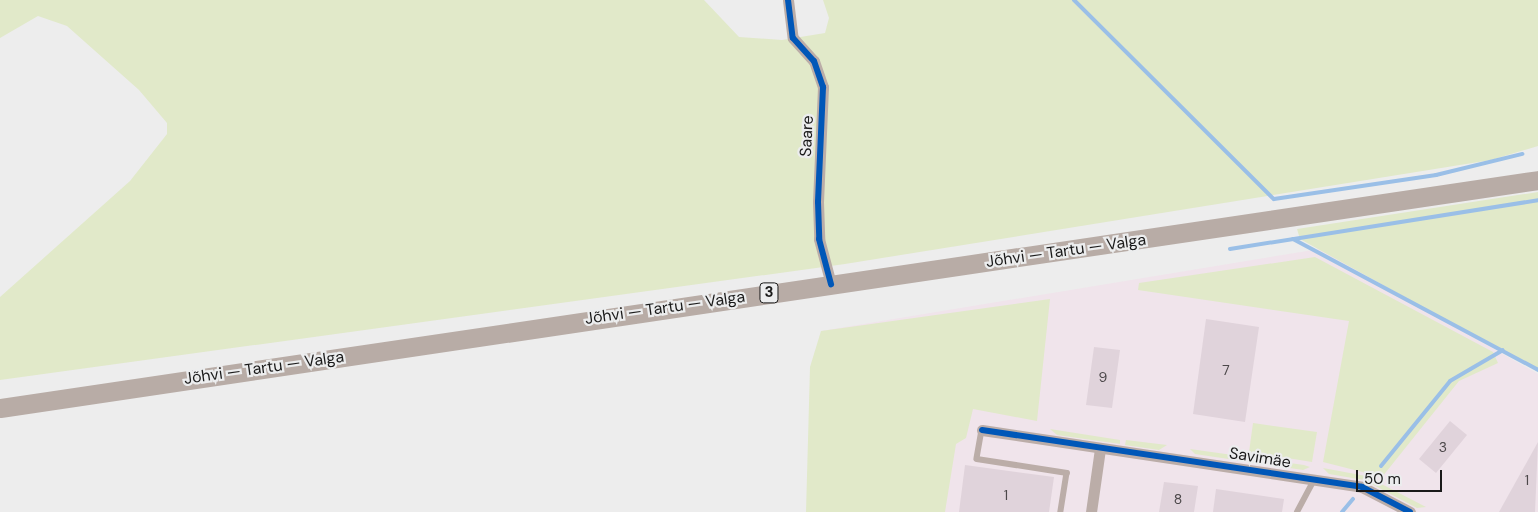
<!DOCTYPE html>
<html>
<head>
<meta charset="utf-8">
<style>
  body { margin:0 }
  #map { position:relative; width:1538px; height:512px; overflow:hidden; background:#ededed; font-family:"DM Sans",sans-serif }
  div>[style] { position:absolute }
  .industrial>* { inset:0; background:#f0e4eb }
  .green>* { inset:0; background:#e1e9c9 }
  .stream>* { height:4px; margin:-2px; padding:0 2px; transform-origin:2px; border-radius:2px; background:#9abfe7 }
  .building>* { inset:0; background:#e0d3db }
  .service>* { height:5.5px; margin:-2.75px; padding:0 2.75px; transform-origin:2.75px; border-radius:2.75px; background:#bbada8 }
  .minor>* { height:11px; margin:-5.5px; padding:0 5.5px; transform-origin:5.5px; border-radius:5.5px; background:#bbada8 }
  .trunk>* { height:19px; margin:-9.5px; padding:0 9.5px; transform-origin:9.5px; border-radius:9.5px; background:#b8aca6 }
  .cycleway>* { height:6px; margin:-3px; padding:0 3px; transform-origin:3px; border-radius:3px; background:#0057b8 }
  span { translate:-50% -50%; white-space:nowrap; text-align:center; line-height:1.15; -webkit-text-stroke:4.5px #ecedee; paint-order:stroke }
  .number-label { font-size:14px; color:#4c484a }
  .number-label span { -webkit-text-stroke-width:0 }
  .shield-label span { padding:1px 4px; background:#ecedee; border:1px solid; border-radius:4px; -webkit-text-stroke-width:0 }
  .shield-label { font-size:15px; color:#1a1a1a; font-weight:700 }
  .street-label { font-size:16px; color:#1a1a1a }
  .scale { position:absolute; left:1356px; top:470px; width:86px; height:22px; box-sizing:border-box; border:2px solid #1a1a1a; border-top:0; padding-left:6px; font-size:15px; line-height:18px; white-space:nowrap; color:#1a1a1a; -webkit-text-stroke:4px #ecedee; paint-order:stroke }
</style>
</head>
<body>
<div id="map">
  <div class="industrial">
    <i style="clip-path:polygon(1319px 249px,1538px 374px,1538px 512px,810px 512px,821px 331px)"></i>
  </div>
  <div class="green">
    <i style="clip-path:polygon(0 0,704px 0,739px 37px,782px 40px,825px 33px,829px 18px,823px 0,1538px 0,1538px 146px,1491px 160px,845px 264px,0 380px,0 297px,130px 181px,167px 134px,167px 123px,139px 90px,67px 26px,38px 16px,0 38px)"></i>
    <i style="clip-path:polygon(1538px 192px,1538px 371px,1300px 239px,1297px 229px)"></i>
    <i style="clip-path:polygon(1315px 257px,1493px 352px,1498px 363px,1459px 381px,1382px 477px,1323px 462px,1349px 321px,1138px 290px,1139px 283px)"></i>
    <i style="clip-path:polygon(1050px 299px,1037px 421px,973px 409px,966px 438px,956px 444px,945px 512px,806px 512px,810px 367px,821px 331px)"></i>
    <i style="clip-path:polygon(1253px 423px,1317px 432px,1312px 462px,1249px 452px)"></i>
    <i style="clip-path:polygon(1050px 429px,1120px 440px,1120px 444px,1057px 435px)"></i>
    <i style="clip-path:polygon(1126px 440px,1167px 445px,1159px 450px,1125px 445px)"></i>
    <i style="clip-path:polygon(1190px 449px,1304px 465px,1310px 467px,1303px 470px,1195px 454px)"></i>
    <i style="clip-path:polygon(1323px 468px,1366px 476px,1426px 507px,1417px 508px,1364px 480px,1329px 474px)"></i>
  </div>
  <div class="stream">
    <i style="left:1074px;top:0;width:282px;rotate:44.9deg"></i>
    <i style="left:1274px;top:199px;width:164px;rotate:-8.4deg"></i>
    <i style="left:1436px;top:175px;width:89px;rotate:-13.7deg"></i>
    <i style="left:1293px;top:239px;width:278px;rotate:28.1deg"></i>
    <i style="left:1230px;top:249px;width:312px;rotate:-9deg"></i>
    <i style="left:1381px;top:466px;width:109px;rotate:-50.9deg"></i>
    <i style="left:1450px;top:381px;width:61px;rotate:-30.3deg"></i>
    <i style="left:1342px;top:512px;width:17px;rotate:-50deg"></i>
  </div>
  <div class="building">
    <i style="clip-path:polygon(1206px 319px,1259px 327px,1245px 422px,1193px 414px)"></i>
    <i style="clip-path:polygon(1094px 347px,1120px 350px,1112px 408px,1086px 405px)"></i>
    <i style="clip-path:polygon(1450px 421px,1467px 435px,1436px 473px,1419px 459px)"></i>
    <i style="clip-path:polygon(1538px 442px,1535px 512px,1499px 512px)"></i>
    <i style="clip-path:polygon(965px 465px,1054px 477px,1049px 512px,959px 512px)"></i>
    <i style="clip-path:polygon(1164px 482px,1198px 486px,1194px 512px,1159px 512px)"></i>
    <i style="clip-path:polygon(1216px 489px,1284px 499px,1282px 512px,1213px 512px)"></i>
  </div>
  <div class="service">
    <i style="left:982px;top:430px;width:29px;rotate:100deg"></i>
    <i style="left:977px;top:459px;width:91px;rotate:8.8deg"></i>
    <i style="left:1067px;top:473px;width:39px;rotate:99deg"></i>
    <i style="left:1297px;top:512px;width:36px;rotate:-62deg"></i>
  </div>
  <div class="minor">
    <i style="left:788px;top:0;width:38px;rotate:83deg"></i>
    <i style="left:793px;top:38px;width:31px;rotate:48deg"></i>
    <i style="left:814px;top:61px;width:28px;rotate:71deg"></i>
    <i style="left:823px;top:87px;width:115px;rotate:92.5deg"></i>
    <i style="left:818px;top:202px;width:37px;rotate:88deg"></i>
    <i style="left:819px;top:239px;width:47px;rotate:75.1deg"></i>
    <i style="left:982px;top:430px;width:384px;rotate:8.5deg"></i>
    <i style="left:1362px;top:487px;width:54px;rotate:27.5deg"></i>
    <i style="left:1091px;top:512px;width:64px;rotate:-81.9deg"></i>
  </div>
  <div class="trunk">
    <i style="left:0;top:408px;width:1555px;rotate:-8.43deg"></i>
  </div>
  <div class="cycleway">
    <i style="left:788px;top:0;width:38px;rotate:83deg"></i>
    <i style="left:793px;top:38px;width:31px;rotate:48deg"></i>
    <i style="left:814px;top:61px;width:28px;rotate:71deg"></i>
    <i style="left:823px;top:87px;width:115px;rotate:92.5deg"></i>
    <i style="left:818px;top:202px;width:37px;rotate:88deg"></i>
    <i style="left:819px;top:239px;width:47px;rotate:75.1deg"></i>
    <i style="left:982px;top:430px;width:384px;rotate:8.5deg"></i>
    <i style="left:1362px;top:487px;width:54px;rotate:27.5deg"></i>
  </div>
  <div class="number-label">
    <span style="left:1226px;top:370px">7</span>
    <span style="left:1103px;top:377px">9</span>
    <span style="left:1443px;top:447px">3</span>
    <span style="left:1527px;top:480px">1</span>
    <span style="left:1006px;top:495px">1</span>
    <span style="left:1178px;top:499px">8</span>
  </div>
  <div class="shield-label">
    <span style="left:769px;top:293px">3</span>
  </div>
  <div class="street-label">
    <span style="left:807px;top:136px;rotate:-87deg">Saare</span>
    <span style="left:1066px;top:251px;rotate:-8deg">Jõhvi — Tartu — Valga</span>
    <span style="left:665px;top:308px;rotate:-8deg">Jõhvi — Tartu — Valga</span>
    <span style="left:264px;top:368px;rotate:-8deg">Jõhvi — Tartu — Valga</span>
    <span style="left:1260px;top:458px;rotate:9deg">Savimäe</span>
  </div>
  <div class="scale">50 m</div>
</div>
</body>
</html>
